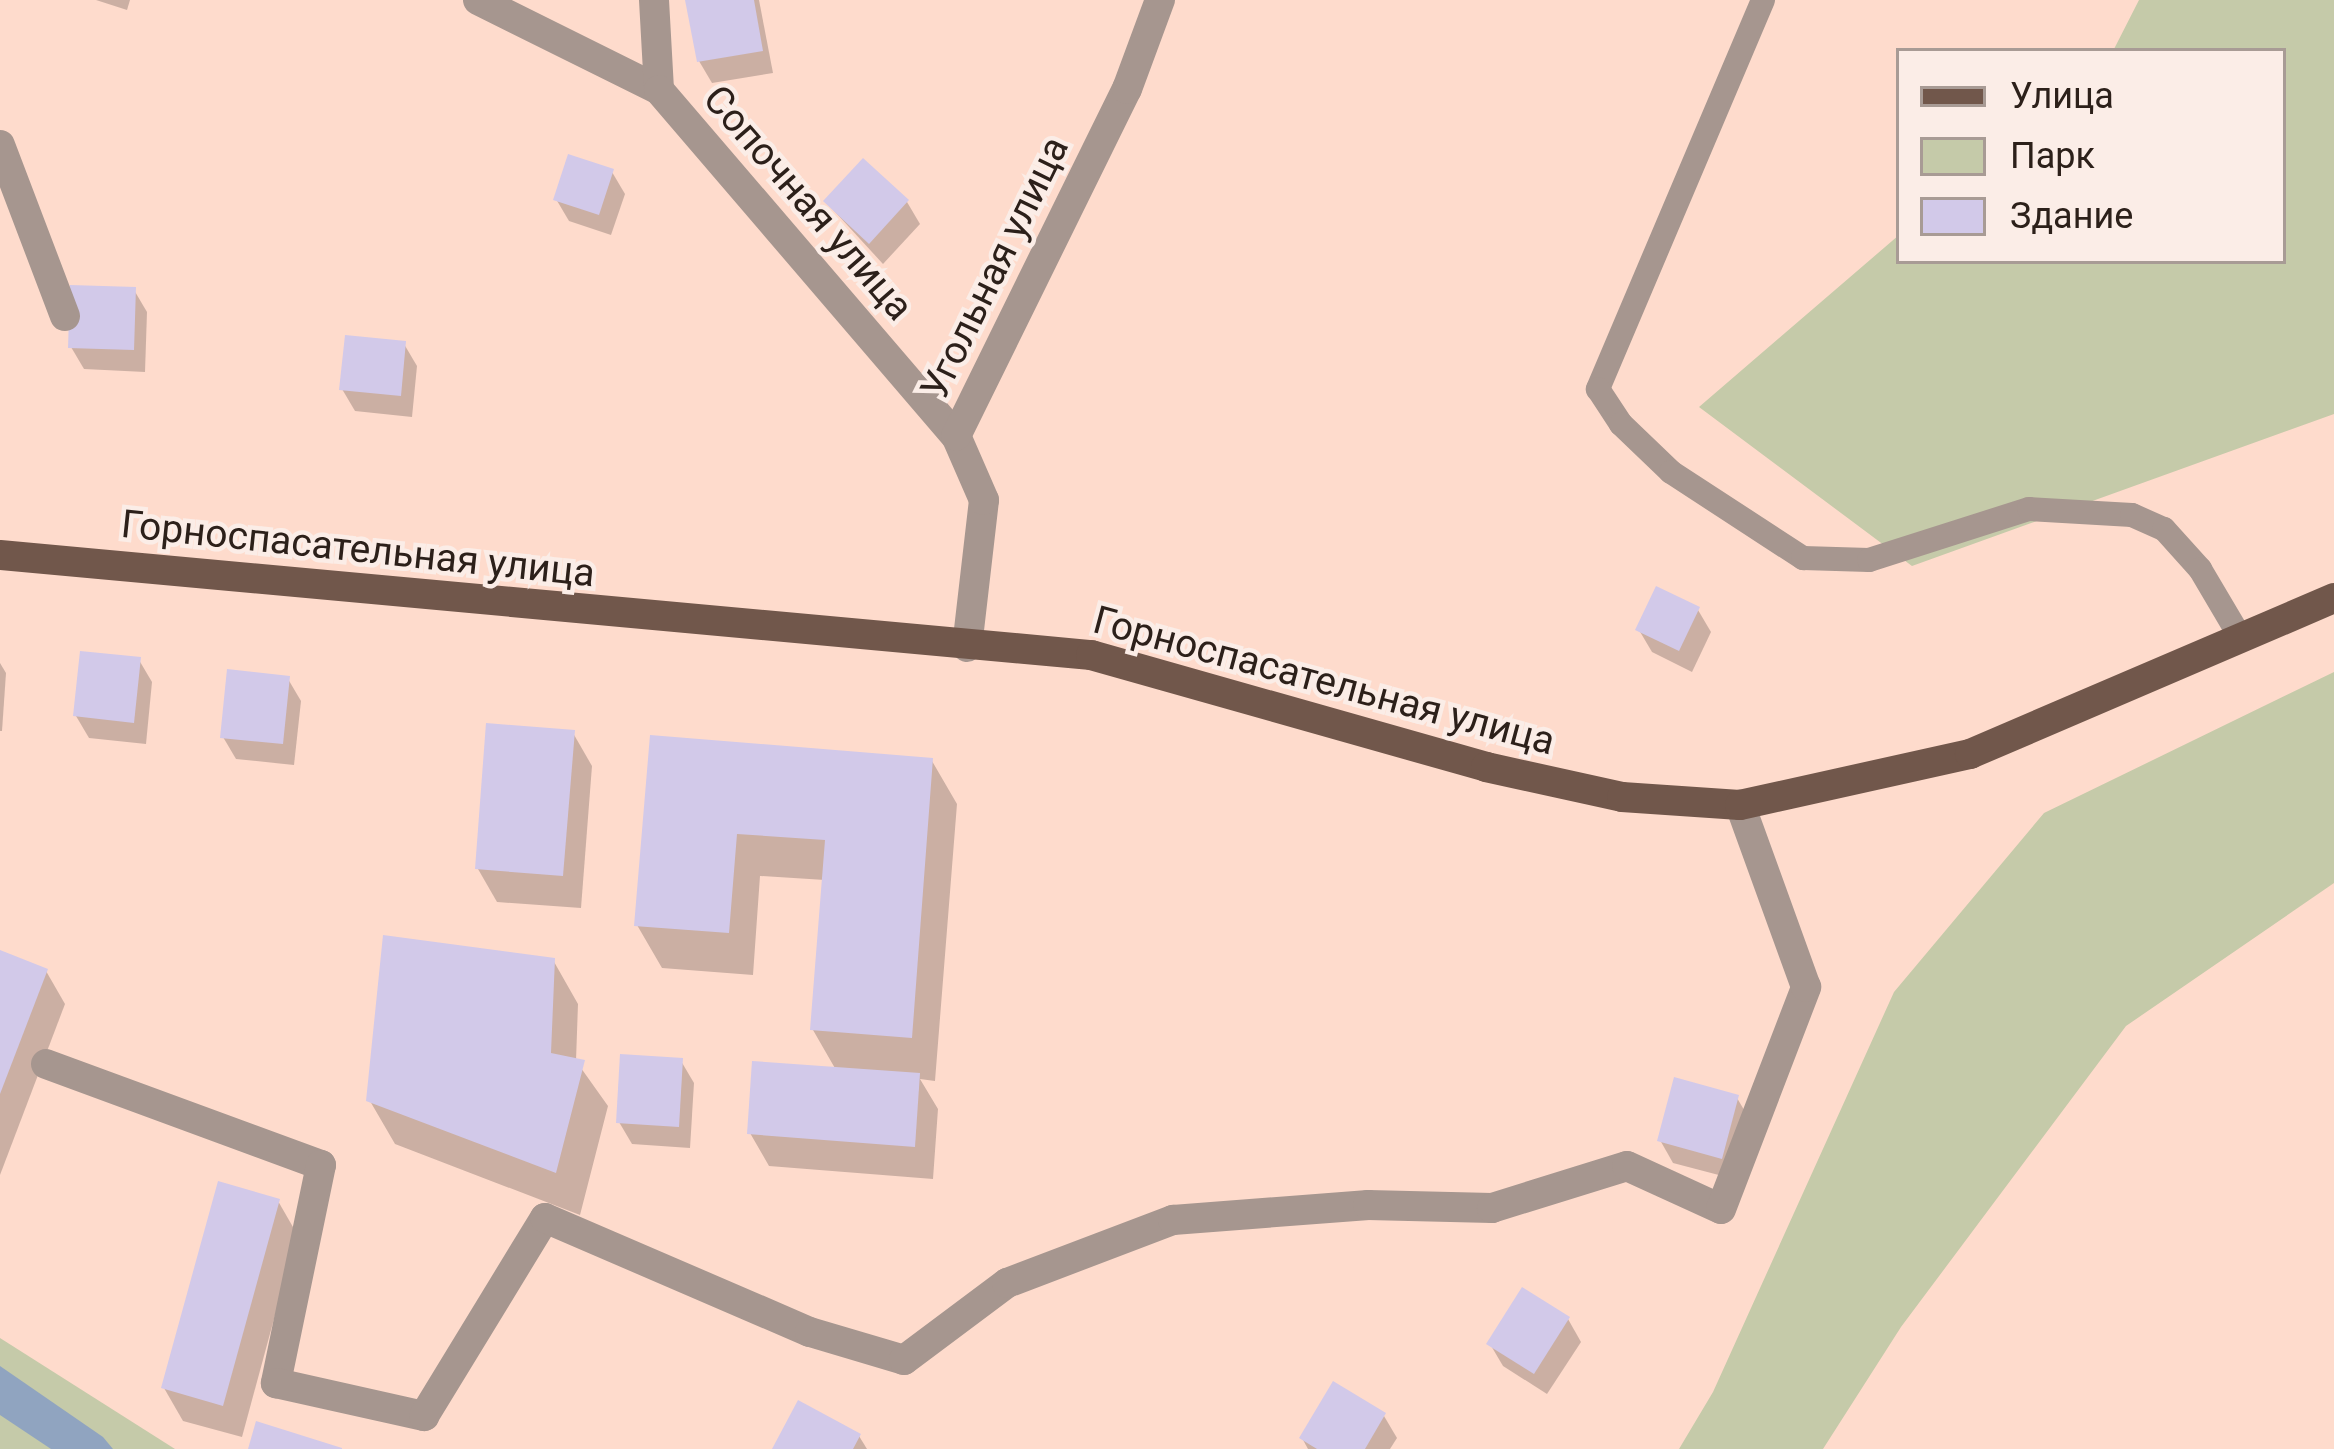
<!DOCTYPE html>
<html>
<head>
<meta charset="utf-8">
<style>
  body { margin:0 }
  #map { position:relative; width:2334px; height:1449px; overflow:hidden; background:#fedbcc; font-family:Roboto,sans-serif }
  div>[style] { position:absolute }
  .green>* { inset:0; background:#c5caa9 }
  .water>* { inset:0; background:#90a4c0 }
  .shadow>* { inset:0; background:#0003 }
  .building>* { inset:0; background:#d2c9e9 }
  .service>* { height:24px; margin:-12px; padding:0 12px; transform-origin:12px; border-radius:12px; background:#a6968f }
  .minor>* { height:30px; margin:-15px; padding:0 15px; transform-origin:15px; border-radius:15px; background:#a6968f }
  .primary>* { height:30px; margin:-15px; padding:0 15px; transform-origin:15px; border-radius:15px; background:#71574b }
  span { translate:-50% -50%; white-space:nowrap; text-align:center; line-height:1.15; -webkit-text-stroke:9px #fbede7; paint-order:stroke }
  .street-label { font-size:39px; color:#2c201a }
  .legend { position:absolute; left:1896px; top:48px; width:390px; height:216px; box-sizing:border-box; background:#fbede7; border:3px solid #a89b95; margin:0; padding:15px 21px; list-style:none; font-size:36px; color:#2c201a }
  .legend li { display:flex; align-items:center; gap:24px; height:60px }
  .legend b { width:60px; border:3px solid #a89b95 }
</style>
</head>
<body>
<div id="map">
  <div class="green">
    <i style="clip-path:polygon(2139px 0,2334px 0,2334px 414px,1912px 566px,1699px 407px,1899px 235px,1899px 261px,2283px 261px,2283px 51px,2113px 51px)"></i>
    <i style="clip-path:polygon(2334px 672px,2334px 883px,2126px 1026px,1901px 1327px,1823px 1449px,1679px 1449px,1713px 1392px,1894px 992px,2044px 813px)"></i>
    <i style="clip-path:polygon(0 1338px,175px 1449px,0 1449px)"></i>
  </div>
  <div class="water">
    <i style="clip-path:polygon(0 1366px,103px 1437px,113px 1449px,51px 1449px,0 1415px)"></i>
  </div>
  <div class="shadow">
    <i style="clip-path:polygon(96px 0,130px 0,127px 10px)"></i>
    <i style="clip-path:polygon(688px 0,759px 0,773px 73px,712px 83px,699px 61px)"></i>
    <i style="clip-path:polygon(612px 172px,625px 194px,611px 235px,569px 221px,556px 199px)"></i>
    <i style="clip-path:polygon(826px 202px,907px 202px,920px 224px,883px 264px)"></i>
    <i style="clip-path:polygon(134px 290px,147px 312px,145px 372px,84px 369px,71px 347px)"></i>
    <i style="clip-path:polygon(404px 344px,417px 366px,412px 417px,355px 411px,342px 389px)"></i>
    <i style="clip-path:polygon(1698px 610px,1711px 632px,1692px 672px,1652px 652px,1639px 630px)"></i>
    <i style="clip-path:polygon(139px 660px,152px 682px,146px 744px,89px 738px,76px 716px)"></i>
    <i style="clip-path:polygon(0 663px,6px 673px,2px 731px,0 731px)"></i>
    <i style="clip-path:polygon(288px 679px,301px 701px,294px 765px,236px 759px,223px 737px)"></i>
    <i style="clip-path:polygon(573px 733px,592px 766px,581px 908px,497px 902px,478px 869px)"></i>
    <i style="clip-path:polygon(652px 738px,932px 761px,957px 804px,935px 1081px,920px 1079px,938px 1109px,933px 1179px,769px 1166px,750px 1133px,836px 1070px,813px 1030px,825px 880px,760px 876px,753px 975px,662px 968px,637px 925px)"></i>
    <i style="clip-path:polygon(0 953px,46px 971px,65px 1004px,0 1175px)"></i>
    <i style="clip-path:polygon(553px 960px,578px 1004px,576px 1061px,608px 1106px,580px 1215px,395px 1144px,370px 1101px)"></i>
    <i style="clip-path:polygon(681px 1061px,694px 1083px,690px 1148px,632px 1144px,619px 1122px)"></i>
    <i style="clip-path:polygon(1737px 1098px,1750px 1120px,1734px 1179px,1673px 1163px,1660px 1140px)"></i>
    <i style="clip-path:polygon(278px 1201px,297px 1234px,242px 1437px,183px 1421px,164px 1388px)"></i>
    <i style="clip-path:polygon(1568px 1319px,1581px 1342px,1547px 1394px,1503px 1366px,1490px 1344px)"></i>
    <i style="clip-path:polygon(1384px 1416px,1397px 1438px,1390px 1449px,1308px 1449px,1302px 1438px)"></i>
    <i style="clip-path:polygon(859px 1436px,867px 1449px,775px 1449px)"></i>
  </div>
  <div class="building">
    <i style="clip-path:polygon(685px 0,754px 0,763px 51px,697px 62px)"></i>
    <i style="clip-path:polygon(568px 154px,614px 169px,599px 215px,553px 200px)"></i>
    <i style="clip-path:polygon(863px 158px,909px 200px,869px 244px,823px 201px)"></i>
    <i style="clip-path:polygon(70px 285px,136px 287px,134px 350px,68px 348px)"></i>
    <i style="clip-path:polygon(345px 335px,406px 341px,401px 396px,339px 390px)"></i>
    <i style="clip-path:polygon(1656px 586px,1700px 607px,1679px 651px,1635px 630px)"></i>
    <i style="clip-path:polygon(80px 651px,141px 657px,134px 723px,73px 716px)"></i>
    <i style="clip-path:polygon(227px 669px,290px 676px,283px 744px,220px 738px)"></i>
    <i style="clip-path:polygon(486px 723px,575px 730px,563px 876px,475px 869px)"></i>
    <i style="clip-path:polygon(650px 735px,933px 758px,912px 1038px,810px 1030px,825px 840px,737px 834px,729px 933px,634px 926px)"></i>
    <i style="clip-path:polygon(383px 935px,555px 958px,551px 1053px,585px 1060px,556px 1173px,366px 1101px)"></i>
    <i style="clip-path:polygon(0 950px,48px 969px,0 1094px)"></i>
    <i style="clip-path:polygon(620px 1054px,683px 1058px,679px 1127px,616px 1123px)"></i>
    <i style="clip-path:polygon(752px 1061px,920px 1073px,915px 1147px,747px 1134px)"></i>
    <i style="clip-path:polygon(1674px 1077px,1739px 1095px,1722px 1159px,1657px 1141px)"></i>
    <i style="clip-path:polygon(218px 1181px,280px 1199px,223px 1406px,161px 1388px)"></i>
    <i style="clip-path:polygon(1522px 1287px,1570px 1317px,1534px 1374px,1486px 1344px)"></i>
    <i style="clip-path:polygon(1333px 1381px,1386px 1413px,1365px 1449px,1317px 1449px,1299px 1438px)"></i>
    <i style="clip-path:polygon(798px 1400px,861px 1434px,853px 1449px,772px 1449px)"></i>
    <i style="clip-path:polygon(256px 1421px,342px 1448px,342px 1449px,248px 1449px)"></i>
  </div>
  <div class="service">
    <i style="left:1763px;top:0;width:423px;rotate:113deg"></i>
    <i style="left:1598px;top:389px;width:42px;rotate:56.7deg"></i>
    <i style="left:1621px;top:424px;width:69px;rotate:43.8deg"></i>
    <i style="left:1671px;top:472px;width:158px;rotate:33.1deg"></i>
    <i style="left:1803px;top:558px;width:66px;rotate:1.7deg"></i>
    <i style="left:1869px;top:560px;width:168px;rotate:-17.7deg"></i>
    <i style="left:2029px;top:509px;width:103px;rotate:3.3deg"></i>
    <i style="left:2132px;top:515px;width:35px;rotate:24deg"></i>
    <i style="left:2164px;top:529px;width:54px;rotate:48deg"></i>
    <i style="left:2200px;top:569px;width:82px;rotate:59.4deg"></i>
  </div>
  <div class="minor">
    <i style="left:478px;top:0;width:202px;rotate:26.4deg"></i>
    <i style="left:654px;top:0;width:90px;rotate:86.8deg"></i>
    <i style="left:659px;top:90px;width:456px;rotate:49.4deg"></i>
    <i style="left:0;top:145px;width:183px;rotate:69.2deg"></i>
    <i style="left:967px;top:647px;width:148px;rotate:-83.4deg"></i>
    <i style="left:984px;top:500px;width:70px;rotate:-113.6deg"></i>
    <i style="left:956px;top:436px;width:387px;rotate:-63.8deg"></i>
    <i style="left:1127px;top:89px;width:95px;rotate:-69.7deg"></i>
    <i style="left:46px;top:1064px;width:293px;rotate:20.2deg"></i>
    <i style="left:321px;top:1165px;width:223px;rotate:101.7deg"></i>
    <i style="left:276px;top:1383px;width:152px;rotate:12.6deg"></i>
    <i style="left:424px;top:1416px;width:232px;rotate:-58.6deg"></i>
    <i style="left:545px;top:1218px;width:288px;rotate:23.3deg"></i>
    <i style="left:810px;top:1332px;width:98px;rotate:16.6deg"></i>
    <i style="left:904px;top:1360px;width:129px;rotate:-36.8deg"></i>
    <i style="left:1007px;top:1283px;width:178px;rotate:-20.8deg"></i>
    <i style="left:1173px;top:1220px;width:196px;rotate:-4.4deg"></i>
    <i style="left:1368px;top:1205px;width:124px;rotate:1.4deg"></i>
    <i style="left:1492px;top:1208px;width:141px;rotate:-17.3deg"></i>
    <i style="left:1627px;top:1166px;width:103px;rotate:24.6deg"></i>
    <i style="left:1721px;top:1209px;width:238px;rotate:-69deg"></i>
    <i style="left:1806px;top:987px;width:194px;rotate:-109.9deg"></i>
  </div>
  <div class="primary">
    <i style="left:0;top:555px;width:1096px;rotate:5.24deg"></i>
    <i style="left:1091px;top:655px;width:411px;rotate:15.8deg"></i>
    <i style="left:1486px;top:767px;width:139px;rotate:12.4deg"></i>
    <i style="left:1622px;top:797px;width:118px;rotate:3.9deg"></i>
    <i style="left:1740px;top:805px;width:236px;rotate:-12.5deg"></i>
    <i style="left:1970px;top:754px;width:396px;rotate:-23.2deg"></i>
  </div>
  <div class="street-label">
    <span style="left:808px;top:203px;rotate:49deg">Сопочная улица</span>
    <span style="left:995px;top:268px;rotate:-64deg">Угольная улица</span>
    <span style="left:358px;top:549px;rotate:6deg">Горноспасательная улица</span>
    <span style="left:1324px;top:681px;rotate:15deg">Горноспасательная улица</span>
  </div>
  <ul class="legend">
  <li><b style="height:15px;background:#71574b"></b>Улица</li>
  <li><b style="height:33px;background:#c5caa9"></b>Парк</li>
  <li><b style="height:33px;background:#d2c9e9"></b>Здание</li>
  </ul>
</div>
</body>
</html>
